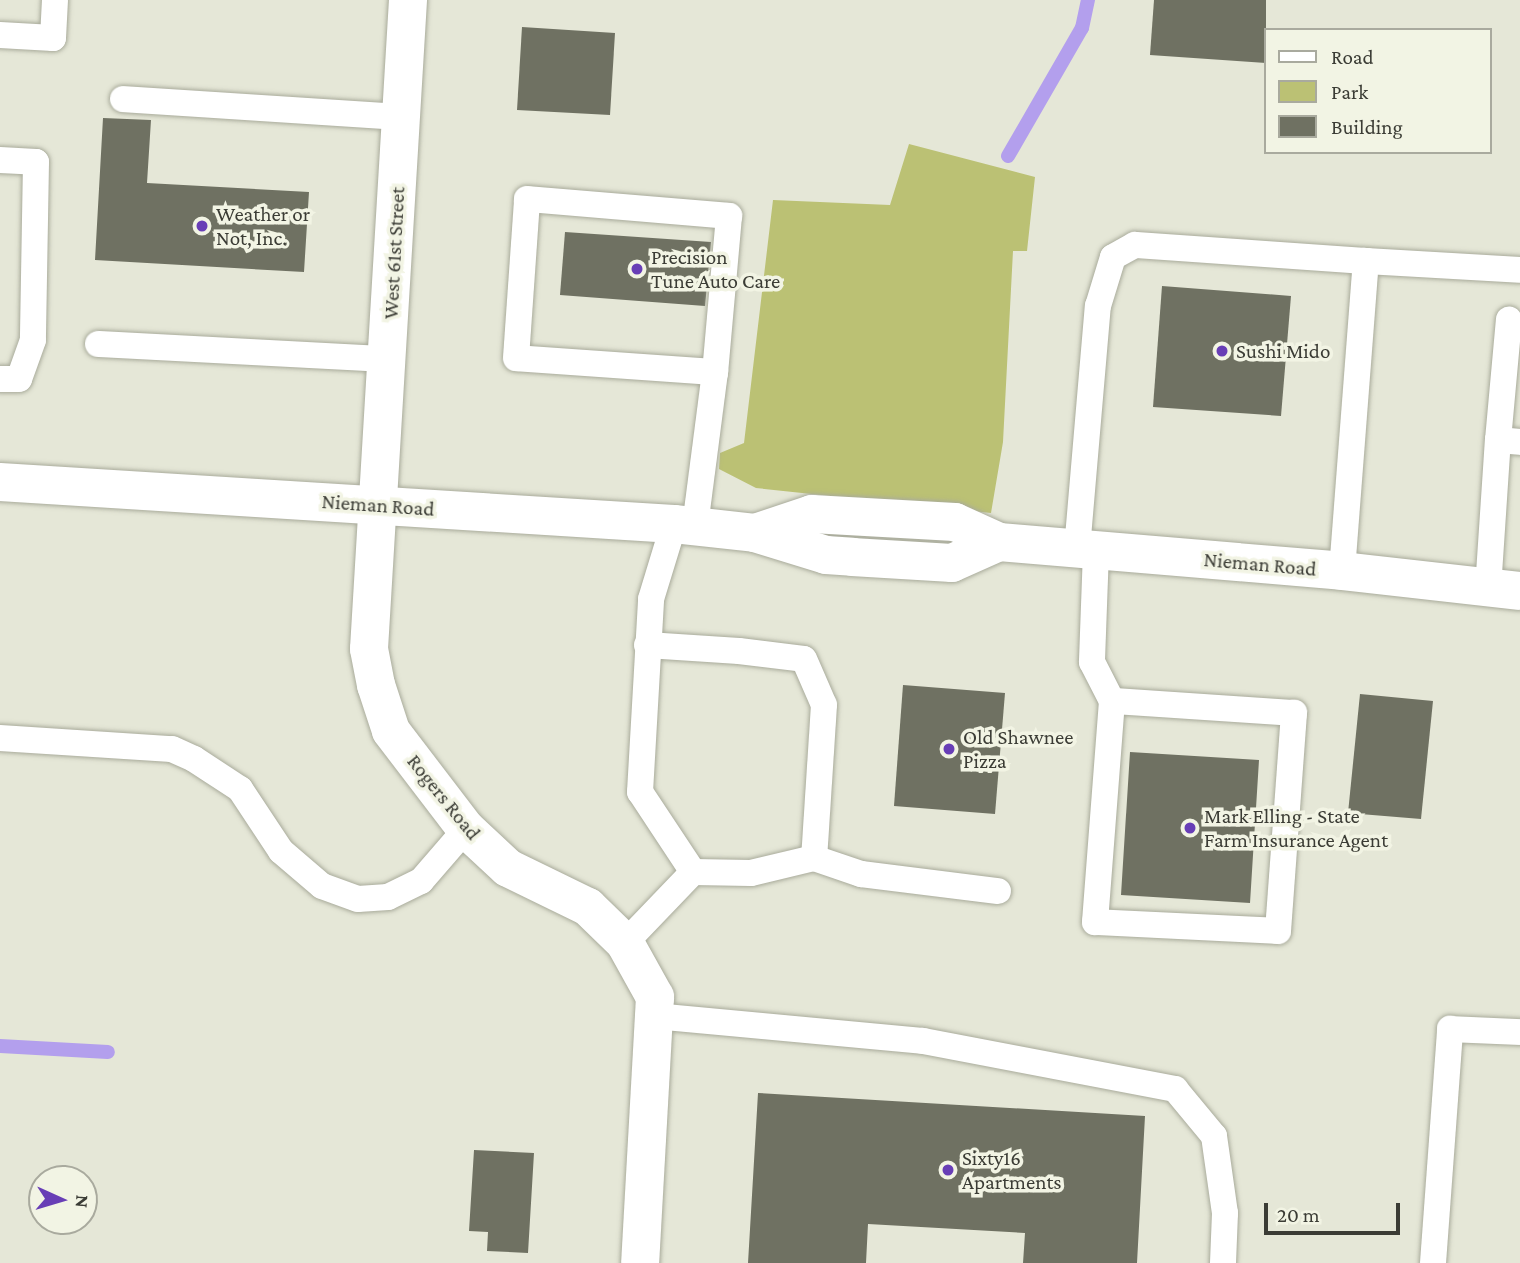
<!DOCTYPE html>
<html>
<head>
<meta charset="utf-8">
<style>
  body { margin:0 }
  #map { position:relative; width:1520px; height:1263px; overflow:hidden; background:#e5e7d7; font-family:"Crimson Pro",serif }
  div>[style] { position:absolute }
  .green>* { inset:0; background:#bbc174 }
  .stream>* { height:14px; margin:-7px; padding:0 7px; transform-origin:7px; border-radius:7px; background:#b39fed }
  .building>* { inset:0; background:#6f7162 }
  .roads { filter:drop-shadow(0 0 2px #a9ab9b) drop-shadow(0 0 2px #a9ab9b) }
  .service>* { height:26px; margin:-13px; padding:0 13px; transform-origin:13px; border-radius:13px; background:#fff }
  .minor>* { height:38px; margin:-19px; padding:0 19px; transform-origin:19px; border-radius:19px; background:#fff }
  .secondary>* { height:38px; margin:-19px; padding:0 19px; transform-origin:19px; border-radius:19px; background:#fff }
  .dots>* { width:19px; height:19px; translate:-50% -50%; box-sizing:border-box; border:4px solid #f2f4e4; border-radius:50% }
  span { translate:-50% -50%; white-space:nowrap; text-align:center; line-height:1.15; -webkit-text-stroke:7px #f2f4e4; paint-order:stroke }
  .poi-label { font-size:21px; color:#3b3c35 }
  .left { translate:0 -50%; text-align:left }
  .street-label { font-size:21px; color:#3b3c35 }
  .legend { position:absolute; left:1264px; top:28px; width:228px; height:126px; box-sizing:border-box; background:#f2f4e4; border:2px solid #a9aa9e; margin:0; padding:9px 12px; list-style:none; font-size:21px; color:#3b3c35 }
  .legend li { display:flex; align-items:center; gap:14px; height:35px }
  .legend b { width:35px; border:2px solid #a9aa9e }
  .north { position:absolute; left:28px; top:1165px; width:70px; height:70px; box-sizing:border-box; background:#f2f4e4; border:2px solid #a9aa9e; border-radius:50%; rotate:94deg; font-size:19px; font-weight:700; line-height:28px; text-align:center; color:#3b3c35 }
  .north::after { content:''; display:block; margin:auto; width:24px; height:32px; background:#683eb6; clip-path:polygon(50% 0,100% 100%,50% 72%,0 100%) }
  .scale { position:absolute; left:1264px; top:1203px; width:136px; height:32px; box-sizing:border-box; border:4px solid #3b3c35; border-top:0; padding-left:9px; font-size:21px; line-height:24px; white-space:nowrap; color:#3b3c35; -webkit-text-stroke:5px #f2f4e4; paint-order:stroke }
</style>
</head>
<body>
<div id="map">
  <div class="green">
    <i style="clip-path:polygon(909px 144px,1035px 177px,1027px 251px,1013px 251px,1003px 442px,991px 513px,756px 488px,719px 469px,720px 453px,744px 443px,773px 200px,890px 205px)"></i>
  </div>
  <div class="stream">
    <i style="left:1008px;top:156px;width:148px;rotate:-60deg"></i>
    <i style="left:1082px;top:28px;width:29px;rotate:-78deg"></i>
    <i style="left:0;top:1046px;width:108px;rotate:3.2deg"></i>
  </div>
  <div class="building">
    <i style="clip-path:polygon(1154px 0,1266px 0,1266px 63px,1150px 55px)"></i>
    <i style="clip-path:polygon(522px 27px,615px 33px,610px 115px,517px 110px)"></i>
    <i style="clip-path:polygon(103px 118px,151px 120px,147px 183px,309px 192px,304px 272px,95px 260px)"></i>
    <i style="clip-path:polygon(565px 232px,711px 242px,705px 306px,560px 295px)"></i>
    <i style="clip-path:polygon(1162px 286px,1291px 296px,1281px 416px,1153px 407px)"></i>
    <i style="clip-path:polygon(903px 685px,1005px 693px,995px 814px,894px 806px)"></i>
    <i style="clip-path:polygon(1360px 694px,1433px 701px,1421px 819px,1348px 813px)"></i>
    <i style="clip-path:polygon(1130px 752px,1259px 760px,1250px 903px,1121px 895px)"></i>
    <i style="clip-path:polygon(758px 1093px,1145px 1116px,1137px 1263px,1023px 1263px,1025px 1233px,868px 1224px,866px 1263px,748px 1263px)"></i>
    <i style="clip-path:polygon(474px 1150px,534px 1153px,528px 1253px,487px 1251px,488px 1232px,469px 1231px)"></i>
  </div>
  <div class="roads">
    <div class="service">
      <i style="left:0;top:35px;width:53px;rotate:3.2deg"></i>
      <i style="left:53px;top:38px;width:38px;rotate:-87deg"></i>
      <i style="left:123px;top:99px;width:280px;rotate:3.7deg"></i>
      <i style="left:0;top:160px;width:36px;rotate:3deg"></i>
      <i style="left:36px;top:162px;width:178px;rotate:91deg"></i>
      <i style="left:33px;top:340px;width:41px;rotate:109.7deg"></i>
      <i style="left:19px;top:379px;width:19px;rotate:180deg"></i>
      <i style="left:98px;top:344px;width:290px;rotate:3deg"></i>
      <i style="left:1498px;top:440px;width:121px;rotate:-84.8deg"></i>
      <i style="left:695px;top:526px;width:155px;rotate:-82.6deg"></i>
      <i style="left:715px;top:372px;width:199px;rotate:-176deg"></i>
      <i style="left:516px;top:358px;width:159px;rotate:-86deg"></i>
      <i style="left:527px;top:199px;width:203px;rotate:4.8deg"></i>
      <i style="left:729px;top:216px;width:157px;rotate:95.1deg"></i>
      <i style="left:1077px;top:549px;width:244px;rotate:-85.1deg"></i>
      <i style="left:1098px;top:306px;width:51px;rotate:-73deg"></i>
      <i style="left:1113px;top:257px;width:25px;rotate:-29deg"></i>
      <i style="left:1135px;top:245px;width:232px;rotate:4deg"></i>
      <i style="left:1096px;top:551px;width:111px;rotate:92.1deg"></i>
      <i style="left:1092px;top:662px;width:44px;rotate:62.9deg"></i>
      <i style="left:1112px;top:701px;width:222px;rotate:94.4deg"></i>
      <i style="left:1095px;top:922px;width:183px;rotate:2.8deg"></i>
      <i style="left:1278px;top:931px;width:219px;rotate:-85.8deg"></i>
      <i style="left:1294px;top:713px;width:182px;rotate:-176.2deg"></i>
      <i style="left:1342px;top:571px;width:311px;rotate:-85.6deg"></i>
      <i style="left:1366px;top:261px;width:154px;rotate:3.3deg"></i>
      <i style="left:1488px;top:589px;width:149px;rotate:-86.2deg"></i>
      <i style="left:1498px;top:440px;width:22px;rotate:5deg"></i>
      <i style="left:647px;top:645px;width:92px;rotate:3.7deg"></i>
      <i style="left:739px;top:651px;width:65px;rotate:7deg"></i>
      <i style="left:804px;top:659px;width:50px;rotate:66.5deg"></i>
      <i style="left:824px;top:705px;width:153px;rotate:93.7deg"></i>
      <i style="left:0;top:738px;width:172px;rotate:3.7deg"></i>
      <i style="left:172px;top:749px;width:24px;rotate:24deg"></i>
      <i style="left:194px;top:759px;width:55px;rotate:33.1deg"></i>
      <i style="left:240px;top:789px;width:74px;rotate:56.5deg"></i>
      <i style="left:281px;top:851px;width:54px;rotate:40.5deg"></i>
      <i style="left:322px;top:886px;width:38px;rotate:20deg"></i>
      <i style="left:358px;top:899px;width:30px;rotate:-4deg"></i>
      <i style="left:388px;top:897px;width:37px;rotate:-26deg"></i>
      <i style="left:421px;top:881px;width:69px;rotate:-49.1deg"></i>
      <i style="left:693px;top:872px;width:58px;rotate:1deg"></i>
      <i style="left:751px;top:873px;width:65px;rotate:-13.4deg"></i>
      <i style="left:814px;top:858px;width:50px;rotate:18.8deg"></i>
      <i style="left:861px;top:874px;width:138px;rotate:7.1deg"></i>
      <i style="left:625px;top:943px;width:98px;rotate:-46.2deg"></i>
      <i style="left:693px;top:872px;width:96px;rotate:-123.5deg"></i>
      <i style="left:640px;top:792px;width:193px;rotate:-86.7deg"></i>
      <i style="left:651px;top:599px;width:78px;rotate:-73deg"></i>
      <i style="left:654px;top:1016px;width:270px;rotate:5.3deg"></i>
      <i style="left:923px;top:1041px;width:257px;rotate:10.8deg"></i>
      <i style="left:1175px;top:1089px;width:61px;rotate:50.3deg"></i>
      <i style="left:1214px;top:1136px;width:78px;rotate:81.9deg"></i>
      <i style="left:1225px;top:1213px;width:50px;rotate:92.3deg"></i>
      <i style="left:1433px;top:1263px;width:235px;rotate:-85.8deg"></i>
      <i style="left:1450px;top:1029px;width:70px;rotate:2.5deg"></i>
    </div>
    <div class="minor">
      <i style="left:408px;top:0;width:650px;rotate:93.44deg"></i>
      <i style="left:369px;top:649px;width:37px;rotate:79deg"></i>
      <i style="left:376px;top:685px;width:48px;rotate:71.9deg"></i>
      <i style="left:391px;top:731px;width:123px;rotate:52.6deg"></i>
      <i style="left:466px;top:829px;width:57px;rotate:42.9deg"></i>
      <i style="left:508px;top:868px;width:89px;rotate:26deg"></i>
      <i style="left:588px;top:907px;width:52px;rotate:44.2deg"></i>
      <i style="left:625px;top:943px;width:62px;rotate:60.9deg"></i>
      <i style="left:655px;top:997px;width:266px;rotate:93.2deg"></i>
    </div>
    <div class="secondary">
      <i style="left:0;top:482px;width:675px;rotate:3.57deg"></i>
      <i style="left:674px;top:524px;width:81px;rotate:6.3deg"></i>
      <i style="left:755px;top:533px;width:74px;rotate:17.2deg"></i>
      <i style="left:826px;top:555px;width:26px;rotate:4deg"></i>
      <i style="left:852px;top:557px;width:100px;rotate:3.4deg"></i>
      <i style="left:952px;top:563px;width:51px;rotate:-24.1deg"></i>
      <i style="left:755px;top:533px;width:60px;rotate:-18.4deg"></i>
      <i style="left:812px;top:514px;width:143px;rotate:3.2deg"></i>
      <i style="left:955px;top:522px;width:48px;rotate:24.4deg"></i>
      <i style="left:999px;top:542px;width:344px;rotate:4.8deg"></i>
      <i style="left:1342px;top:571px;width:179px;rotate:6.4deg"></i>
    </div>
  </div>
  <div class="dots">
    <i style="left:202px;top:226px;background:#683eb6"></i>
    <i style="left:637px;top:269px;background:#683eb6"></i>
    <i style="left:1222px;top:351px;background:#683eb6"></i>
    <i style="left:949px;top:749px;background:#683eb6"></i>
    <i style="left:1190px;top:828px;background:#683eb6"></i>
    <i style="left:948px;top:1170px;background:#683eb6"></i>
  </div>
  <div class="poi-label">
    <span class="left" style="left:216px;top:226px">Weather or<br>Not, Inc.</span>
    <span class="left" style="left:651px;top:269px">Precision<br>Tune Auto Care</span>
    <span class="left" style="left:1236px;top:351px">Sushi Mido</span>
    <span class="left" style="left:963px;top:749px">Old Shawnee<br>Pizza</span>
    <span class="left" style="left:1204px;top:828px">Mark Elling - State<br>Farm Insurance Agent</span>
    <span class="left" style="left:962px;top:1170px">Sixty16<br>Apartments</span>
  </div>
  <div class="street-label">
    <span style="left:394px;top:253px;rotate:-87deg">West 61st Street</span>
    <span style="left:378px;top:505px;rotate:4deg">Nieman Road</span>
    <span style="left:1260px;top:564px;rotate:5deg">Nieman Road</span>
    <span style="left:444px;top:797px;rotate:51deg">Rogers Road</span>
  </div>
  <ul class="legend">
  <li><b style="height:9px;background:#fff"></b>Road</li>
  <li><b style="height:19px;background:#bbc174"></b>Park</li>
  <li><b style="height:19px;background:#6f7162"></b>Building</li>
  </ul>
  <div class="north">N</div>
  <div class="scale">20 m</div>
</div>
</body>
</html>
